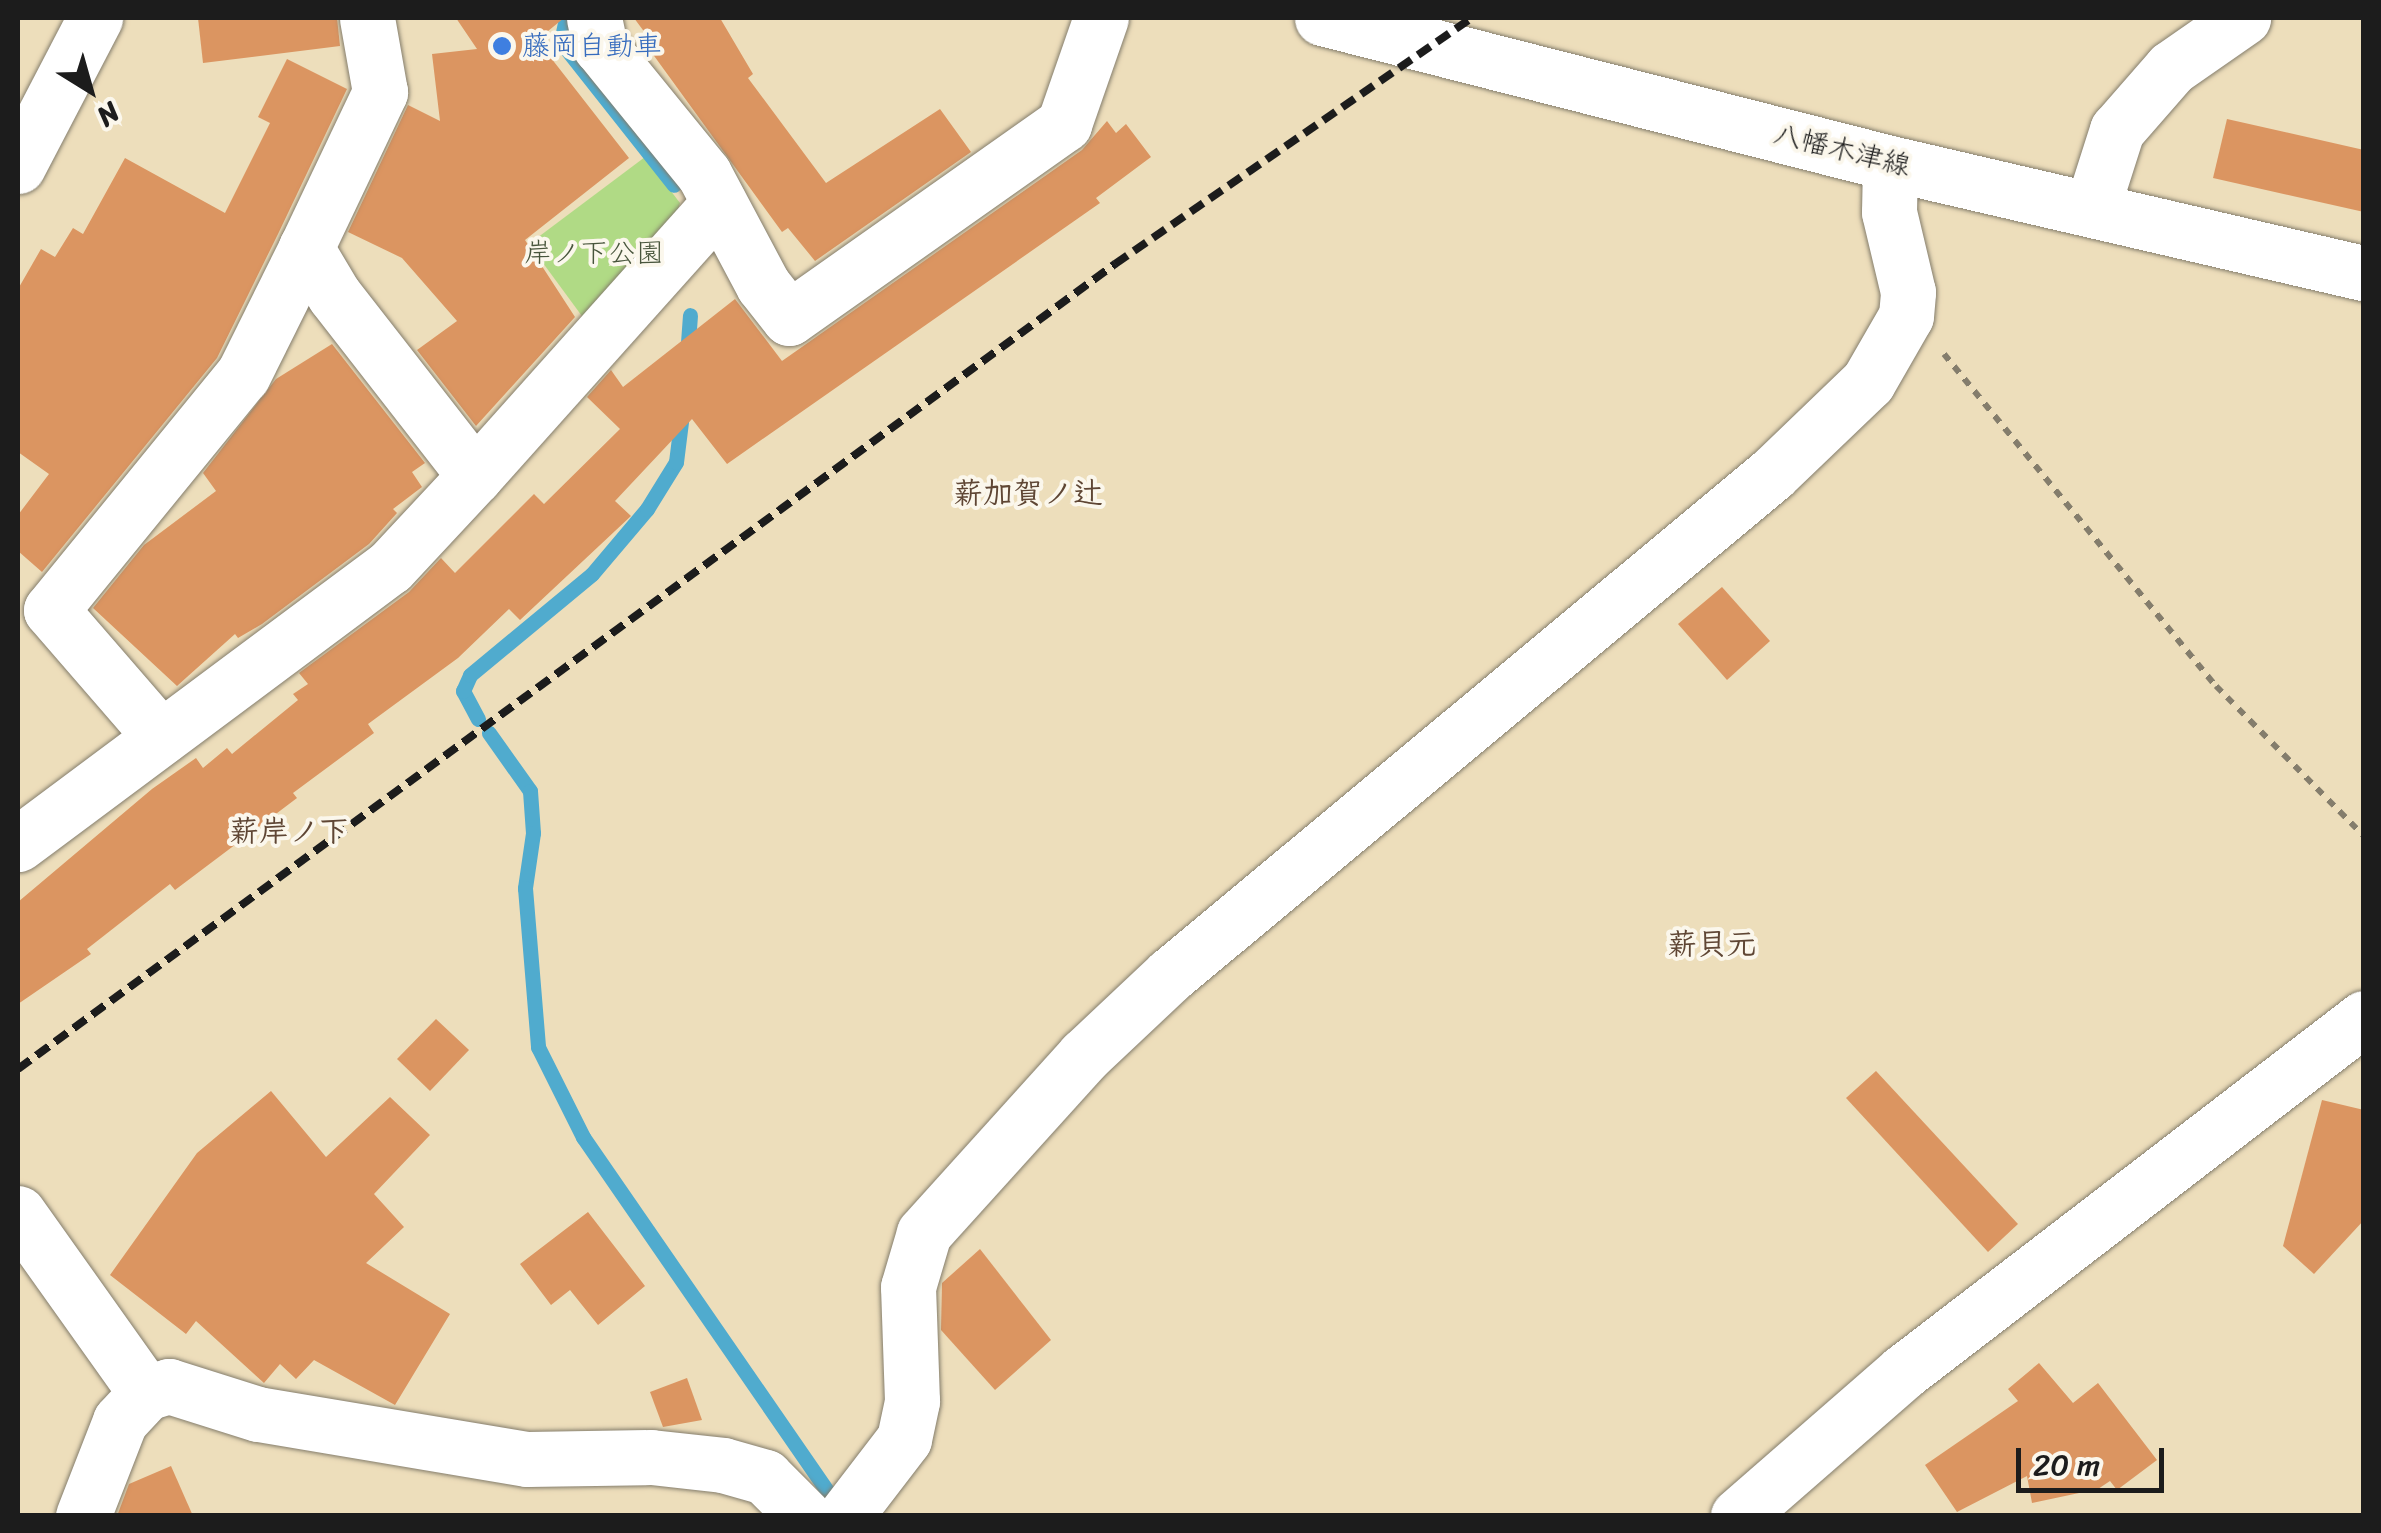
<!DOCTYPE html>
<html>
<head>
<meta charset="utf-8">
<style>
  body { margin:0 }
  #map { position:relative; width:2381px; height:1533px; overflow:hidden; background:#eddebb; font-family:Sriracha,"Klee One",sans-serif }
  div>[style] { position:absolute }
  .green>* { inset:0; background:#b0da85 }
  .stream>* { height:15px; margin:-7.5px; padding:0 7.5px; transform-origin:7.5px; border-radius:7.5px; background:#50abce }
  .building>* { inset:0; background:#db9561 }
  .path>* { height:6px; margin-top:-3px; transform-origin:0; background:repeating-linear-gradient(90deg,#847d6c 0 8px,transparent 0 16px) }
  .roads { filter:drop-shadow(0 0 2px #847d6c) drop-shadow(0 0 2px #847d6c) }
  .minor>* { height:55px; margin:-27.5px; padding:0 27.5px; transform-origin:27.5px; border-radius:27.5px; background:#fff }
  .major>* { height:55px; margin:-27.5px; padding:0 27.5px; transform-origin:27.5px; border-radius:27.5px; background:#fff }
  .rail>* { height:8px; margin-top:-4px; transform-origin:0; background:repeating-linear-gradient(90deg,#1c1c1c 0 15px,transparent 0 23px) }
  .dots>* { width:28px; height:28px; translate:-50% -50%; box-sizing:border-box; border:5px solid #fbf7ec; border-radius:50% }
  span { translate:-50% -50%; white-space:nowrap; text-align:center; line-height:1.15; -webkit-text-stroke:8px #fbf7ec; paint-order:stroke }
  .shop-label { font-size:28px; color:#366cbe }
  .left { translate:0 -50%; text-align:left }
  .street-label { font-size:28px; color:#1c1c1c }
  .park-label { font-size:28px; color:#48553c }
  .neighbourhood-label { font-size:30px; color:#5f4634; font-weight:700 }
  .frame { position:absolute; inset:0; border:20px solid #1c1c1c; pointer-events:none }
  .north { position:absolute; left:40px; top:40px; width:100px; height:100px; -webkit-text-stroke:8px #fbf7ec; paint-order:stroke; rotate:143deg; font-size:28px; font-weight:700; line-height:40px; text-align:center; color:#1c1c1c }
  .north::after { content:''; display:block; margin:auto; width:35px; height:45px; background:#1c1c1c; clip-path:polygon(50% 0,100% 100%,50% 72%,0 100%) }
  .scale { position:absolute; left:2016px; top:1448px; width:148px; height:45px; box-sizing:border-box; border:5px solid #1c1c1c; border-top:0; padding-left:12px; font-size:30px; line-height:35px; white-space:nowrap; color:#1c1c1c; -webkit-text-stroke:8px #fbf7ec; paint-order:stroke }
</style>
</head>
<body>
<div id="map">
  <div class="green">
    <i style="clip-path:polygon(645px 157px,680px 203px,668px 242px,590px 327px,529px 244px)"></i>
  </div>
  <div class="stream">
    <i style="left:566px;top:18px;width:25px;rotate:102deg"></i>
    <i style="left:561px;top:42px;width:182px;rotate:51.7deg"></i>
    <i style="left:687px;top:356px;width:41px;rotate:-85.8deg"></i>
    <i style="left:478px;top:719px;width:32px;rotate:-118deg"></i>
    <i style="left:463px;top:691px;width:17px;rotate:-66deg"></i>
    <i style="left:470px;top:675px;width:158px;rotate:-39.6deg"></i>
    <i style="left:592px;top:574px;width:85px;rotate:-49.8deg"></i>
    <i style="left:647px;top:509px;width:55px;rotate:-58.3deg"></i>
    <i style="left:676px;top:462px;width:48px;rotate:-82.9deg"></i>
    <i style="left:489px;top:733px;width:71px;rotate:54.7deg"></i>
    <i style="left:530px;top:791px;width:42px;rotate:85.9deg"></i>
    <i style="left:533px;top:833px;width:56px;rotate:98.3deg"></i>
    <i style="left:525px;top:888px;width:160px;rotate:85.3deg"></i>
    <i style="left:538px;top:1047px;width:101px;rotate:63.4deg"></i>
    <i style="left:583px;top:1137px;width:452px;rotate:55.4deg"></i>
  </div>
  <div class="building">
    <i style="clip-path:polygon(198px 18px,337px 18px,340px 46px,203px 63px)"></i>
    <i style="clip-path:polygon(456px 18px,564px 18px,537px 40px,629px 158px,525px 240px,575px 317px,476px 426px,417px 350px,457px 321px,402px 258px,348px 232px,408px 105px,440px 121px,432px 54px,477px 49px)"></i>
    <i style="clip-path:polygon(634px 18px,720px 18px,753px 74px,748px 78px,826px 183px,940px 109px,971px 152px,815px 261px,788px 228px,782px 232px,652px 53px,657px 49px)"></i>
    <i style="clip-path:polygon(287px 59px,347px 89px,278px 234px,217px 358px,42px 572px,18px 551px,18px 515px,49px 474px,18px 452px,18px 289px,41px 249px,55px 257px,73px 228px,83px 234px,125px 158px,225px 213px,270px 123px,258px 117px)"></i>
    <i style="clip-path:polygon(2227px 119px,2364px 150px,2364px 212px,2213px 178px)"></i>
    <i style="clip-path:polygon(1107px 121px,1116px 133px,1126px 124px,1151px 157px,1096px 198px,1100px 203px,727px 464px,692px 419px,615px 501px,631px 516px,520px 620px,509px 609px,458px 658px,368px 724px,374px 733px,293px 793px,297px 798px,175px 890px,170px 884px,87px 949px,91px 954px,18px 1004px,18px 902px,152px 789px,196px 758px,203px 768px,227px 748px,232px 754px,298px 700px,293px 694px,308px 684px,299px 673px,409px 592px,441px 558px,455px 573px,534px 494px,544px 504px,620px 429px,587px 397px,611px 370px,623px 387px,735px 299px,782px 361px,1082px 150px)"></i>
    <i style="clip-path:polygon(332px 344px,425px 463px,412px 472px,422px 487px,393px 509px,397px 513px,369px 544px,262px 624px,238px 638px,235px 634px,177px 686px,93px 608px,144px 545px,216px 491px,203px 473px,276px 379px)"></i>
    <i style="clip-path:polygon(1722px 587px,1770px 641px,1727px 680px,1678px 624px)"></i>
    <i style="clip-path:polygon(436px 1019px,469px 1050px,430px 1091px,397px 1059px)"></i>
    <i style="clip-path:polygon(1876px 1071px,2018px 1224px,1988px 1252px,1846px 1098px)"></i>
    <i style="clip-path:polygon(271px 1091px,326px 1157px,390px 1097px,430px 1135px,374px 1194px,404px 1227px,366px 1263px,450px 1314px,395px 1405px,314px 1360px,296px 1379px,280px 1364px,264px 1383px,196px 1321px,186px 1334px,110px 1275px,197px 1153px)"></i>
    <i style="clip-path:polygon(2322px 1100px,2364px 1110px,2364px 1220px,2314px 1274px,2283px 1246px)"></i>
    <i style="clip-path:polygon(588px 1212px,645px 1286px,598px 1325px,570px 1290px,551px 1305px,520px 1264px)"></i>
    <i style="clip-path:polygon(980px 1249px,1051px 1340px,995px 1390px,941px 1330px,942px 1283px)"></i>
    <i style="clip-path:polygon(2039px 1363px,2073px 1403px,2098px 1383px,2157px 1460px,2117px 1490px,2110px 1481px,2098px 1489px,2032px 1503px,2027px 1476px,1957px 1512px,1925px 1465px,2018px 1401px,2008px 1389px)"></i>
    <i style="clip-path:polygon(687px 1378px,702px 1420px,663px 1427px,650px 1392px)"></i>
    <i style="clip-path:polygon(171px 1466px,193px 1516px,117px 1516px,129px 1484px)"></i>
  </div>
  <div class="path">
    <i style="left:1944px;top:354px;width:429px;rotate:50.7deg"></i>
    <i style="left:2216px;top:686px;width:211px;rotate:45.4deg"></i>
  </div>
  <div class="roads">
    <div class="minor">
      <i style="left:594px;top:18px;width:29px;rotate:78deg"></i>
      <i style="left:600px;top:46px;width:165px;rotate:50.9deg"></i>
      <i style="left:704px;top:174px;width:126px;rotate:62deg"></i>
      <i style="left:763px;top:285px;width:42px;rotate:51.8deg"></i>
      <i style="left:789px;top:318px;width:337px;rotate:-35.2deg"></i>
      <i style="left:1064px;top:124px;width:112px;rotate:-70.8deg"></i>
      <i style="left:18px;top:166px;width:167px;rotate:-62.5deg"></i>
      <i style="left:2093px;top:205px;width:79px;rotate:-72.3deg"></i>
      <i style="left:2117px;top:130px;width:82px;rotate:-48.9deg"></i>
      <i style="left:2171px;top:68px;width:88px;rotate:-34.8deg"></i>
      <i style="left:475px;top:476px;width:366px;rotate:-48.2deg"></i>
      <i style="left:161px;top:737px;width:168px;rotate:-130.9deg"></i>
      <i style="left:51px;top:610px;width:303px;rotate:-50.8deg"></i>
      <i style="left:243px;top:375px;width:142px;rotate:-63.6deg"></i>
      <i style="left:18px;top:844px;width:464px;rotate:-36.7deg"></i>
      <i style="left:390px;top:567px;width:125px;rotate:-47deg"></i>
      <i style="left:475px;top:476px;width:229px;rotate:-127.9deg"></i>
      <i style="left:334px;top:295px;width:55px;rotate:-120.8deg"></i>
      <i style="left:306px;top:248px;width:173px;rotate:-64.6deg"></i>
      <i style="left:380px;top:92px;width:75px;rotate:-100deg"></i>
      <i style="left:18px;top:1213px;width:221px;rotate:54.6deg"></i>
      <i style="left:83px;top:1516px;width:102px;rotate:-68.7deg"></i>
      <i style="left:120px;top:1421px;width:38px;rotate:-47deg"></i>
      <i style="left:146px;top:1393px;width:24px;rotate:-17deg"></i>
      <i style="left:169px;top:1386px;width:93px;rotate:17.5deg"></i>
      <i style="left:258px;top:1414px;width:273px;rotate:9.5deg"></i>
      <i style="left:527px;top:1459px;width:124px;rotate:-0.9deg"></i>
      <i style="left:651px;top:1457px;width:72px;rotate:6.3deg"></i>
      <i style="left:723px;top:1465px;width:44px;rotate:15.9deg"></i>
      <i style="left:765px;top:1477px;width:55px;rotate:45deg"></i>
      <i style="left:845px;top:1516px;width:97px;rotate:-52.5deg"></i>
      <i style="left:904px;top:1439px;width:39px;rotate:-78deg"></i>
      <i style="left:912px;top:1401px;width:114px;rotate:-92deg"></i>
      <i style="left:908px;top:1287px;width:56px;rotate:-73.5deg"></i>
      <i style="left:924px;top:1233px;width:239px;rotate:-47.9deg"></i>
      <i style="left:1084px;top:1056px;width:118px;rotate:-43.3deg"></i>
      <i style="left:1170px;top:975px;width:783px;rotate:-39.77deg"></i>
      <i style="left:1772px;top:474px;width:133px;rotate:-43.8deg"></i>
      <i style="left:1868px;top:382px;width:76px;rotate:-60.1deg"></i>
      <i style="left:1906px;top:316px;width:24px;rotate:-85deg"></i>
      <i style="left:1908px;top:292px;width:82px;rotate:-103.4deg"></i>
      <i style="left:1889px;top:212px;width:49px;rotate:-88.8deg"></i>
      <i style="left:1738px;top:1516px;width:219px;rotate:-41.1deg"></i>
      <i style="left:1903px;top:1372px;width:581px;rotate:-37.52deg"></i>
    </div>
    <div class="major">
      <i style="left:1322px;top:18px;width:586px;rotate:14.32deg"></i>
      <i style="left:1890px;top:163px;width:487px;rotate:13.1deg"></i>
    </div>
  </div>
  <div class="rail">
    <i style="left:18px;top:1069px;width:1361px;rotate:-36.27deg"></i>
    <i style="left:1115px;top:264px;width:434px;rotate:-34.6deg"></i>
  </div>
  <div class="dots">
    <i style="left:502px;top:46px;background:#3f7fe0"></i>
  </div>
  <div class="shop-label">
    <span class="left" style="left:522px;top:46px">藤岡自動車</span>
  </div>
  <div class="street-label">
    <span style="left:1842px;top:150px;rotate:14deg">八幡木津線</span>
  </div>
  <div class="park-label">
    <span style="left:594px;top:253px">岸ノ下公園</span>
  </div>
  <div class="neighbourhood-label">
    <span style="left:1028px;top:493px">薪加賀ノ辻</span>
    <span style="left:289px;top:831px">薪岸ノ下</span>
    <span style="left:1712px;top:944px">薪貝元</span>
  </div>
  <div class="frame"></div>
  <div class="north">N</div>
  <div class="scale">20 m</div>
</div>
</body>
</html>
